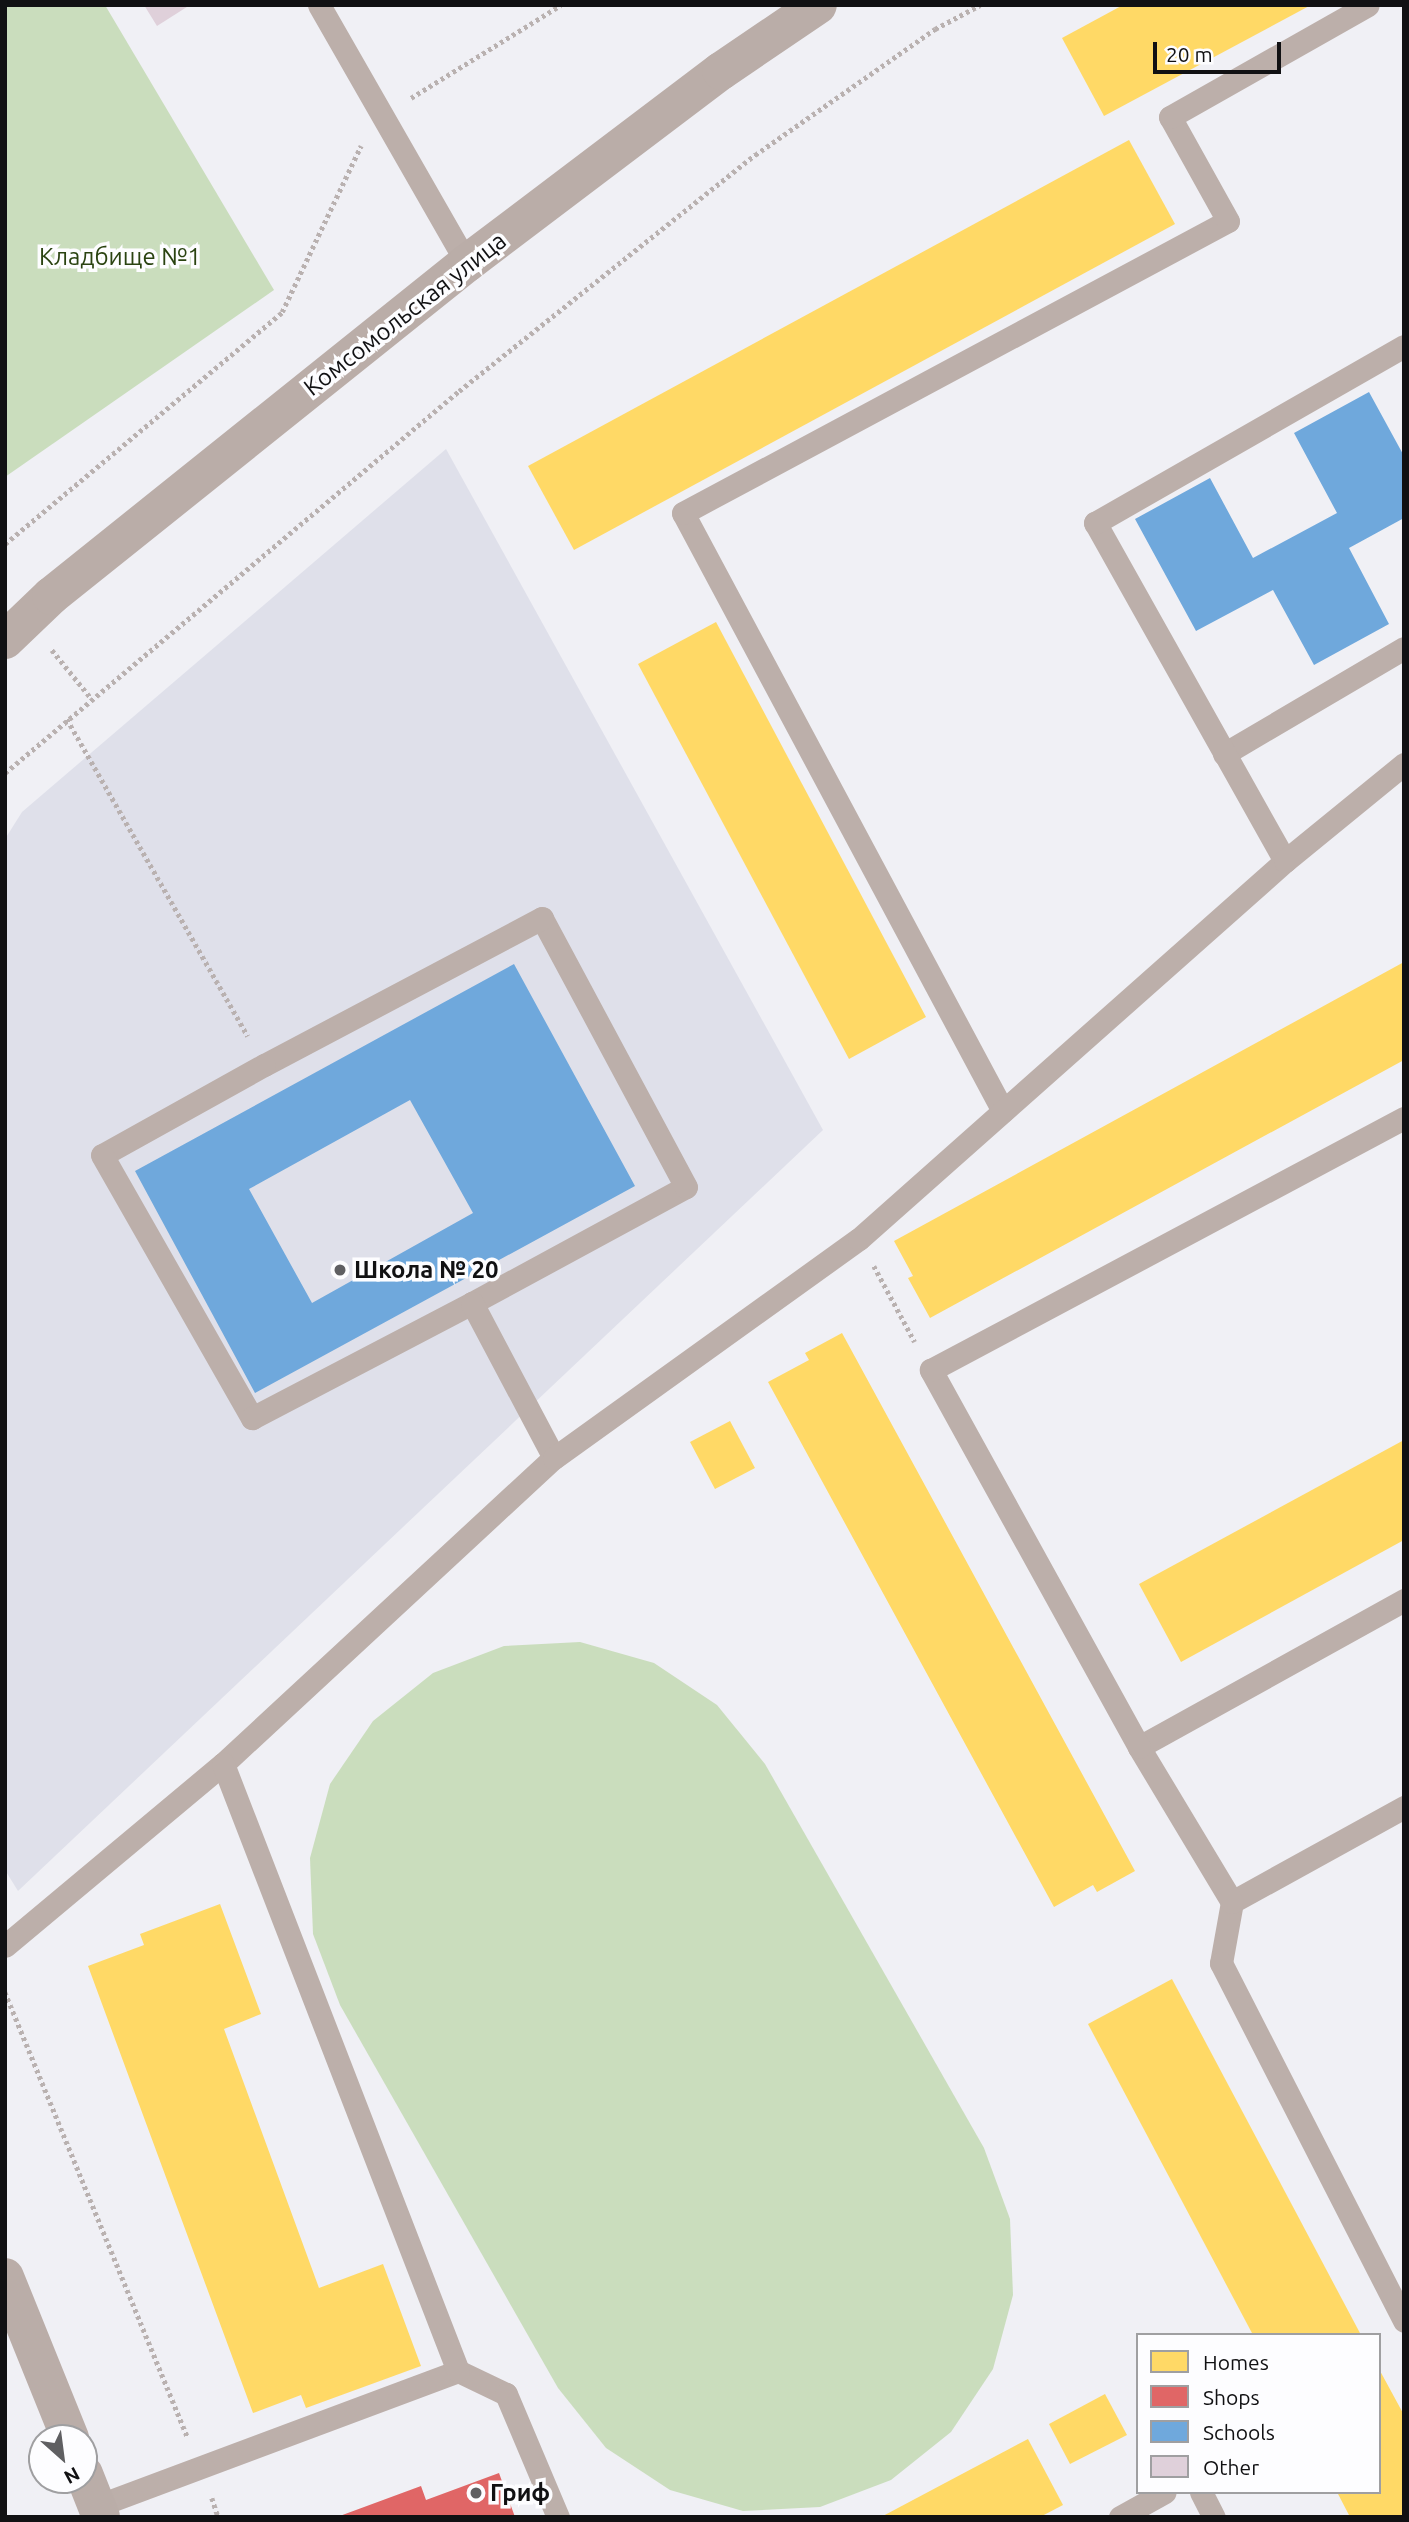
<!DOCTYPE html>
<html>
<head>
<meta charset="utf-8">
<style>
  body { margin:0 }
  #map { position:relative; width:1409px; height:2522px; overflow:hidden; background:#f0f0f5; font-family:Ubuntu,sans-serif }
  div>[style] { position:absolute }
  .built>* { inset:0; background:#dfe0ea }
  .green>* { inset:0; background:#caddbd }
  .homes>* { inset:0; background:#ffd966 }
  .shops>* { inset:0; background:#e06666 }
  .schools>* { inset:0; background:#6fa8dc }
  .building>* { inset:0; background:#dfd0da }
  .path>* { height:4.5px; margin-top:-2.25px; transform-origin:0; background:repeating-linear-gradient(90deg,#b9b1b0 0 3.5px,transparent 0 7px) }
  .lane>* { height:23px; margin:-11.5px; padding:0 11.5px; transform-origin:11.5px; border-radius:11.5px; background:#bcafaa }
  .secondary>* { height:38px; margin:-19px; padding:0 19px; transform-origin:19px; border-radius:19px; background:#baada8 }
  .dots>* { width:19px; height:19px; translate:-50% -50%; box-sizing:border-box; border:4px solid #fdfdff; border-radius:50% }
  span { translate:-50% -50%; white-space:nowrap; text-align:center; line-height:1.15; -webkit-text-stroke:7px #fdfdff; paint-order:stroke }
  .park-label { font-size:24px; color:#2a4311 }
  .street-label { font-size:24px; color:#111113 }
  .poi-label { font-size:24px; color:#111113; font-weight:700 }
  .left { translate:0 -50%; text-align:left }
  .frame { position:absolute; inset:0; border:7px solid #111113; pointer-events:none }
  .legend { position:absolute; left:1136px; top:2333px; width:245px; height:161px; box-sizing:border-box; background:#fdfdff; border:2px solid #9f9fa1; margin:0; padding:9px 12px; list-style:none; font-size:21px; color:#111113 }
  .legend li { display:flex; align-items:center; gap:14px; height:35px }
  .legend b { width:35px; border:2px solid #9f9fa1 }
  .north { position:absolute; left:28px; top:2424px; width:70px; height:70px; box-sizing:border-box; background:#fdfdff; border:2px solid #9f9fa1; border-radius:50%; rotate:152deg; font-size:19px; font-weight:700; line-height:28px; text-align:center; color:#111113 }
  .north::after { content:''; display:block; margin:auto; width:24px; height:32px; background:#5f5f62; clip-path:polygon(50% 0,100% 100%,50% 72%,0 100%) }
  .scale { position:absolute; left:1153px; top:42px; width:128px; height:32px; box-sizing:border-box; border:4px solid #111113; border-top:0; padding-left:9px; font-size:21px; line-height:24px; white-space:nowrap; color:#111113; -webkit-text-stroke:5px #fdfdff; paint-order:stroke }
</style>
</head>
<body>
<div id="map">
  <div class="built">
    <i style="clip-path:polygon(446px 449px,823px 1130px,18px 1891px,5px 1870px,5px 839px,22px 812px)"></i>
  </div>
  <div class="green">
    <i style="clip-path:polygon(5px 5px,105px 5px,274px 290px,5px 477px)"></i>
    <i style="clip-path:polygon(580px 1642px,654px 1663px,717px 1705px,765px 1764px,984px 2148px,1010px 2219px,1013px 2295px,993px 2369px,951px 2432px,891px 2480px,820px 2507px,743px 2511px,670px 2490px,606px 2448px,558px 2388px,340px 2005px,313px 1934px,310px 1858px,330px 1784px,373px 1721px,433px 1673px,504px 1646px)"></i>
  </div>
  <div class="homes">
    <i style="clip-path:polygon(1123px 5px,1311px 5px,1104px 116px,1062px 38px)"></i>
    <i style="clip-path:polygon(1129px 140px,1175px 224px,574px 550px,528px 466px)"></i>
    <i style="clip-path:polygon(716px 622px,926px 1017px,849px 1059px,638px 664px)"></i>
    <i style="clip-path:polygon(1404px 962px,1404px 1060px,930px 1318px,908px 1278px,913px 1276px,894px 1241px)"></i>
    <i style="clip-path:polygon(842px 1333px,1135px 1871px,1097px 1892px,1093px 1885px,1054px 1907px,768px 1382px,809px 1360px,805px 1353px)"></i>
    <i style="clip-path:polygon(730px 1421px,755px 1468px,715px 1489px,690px 1442px)"></i>
    <i style="clip-path:polygon(1404px 1440px,1404px 1540px,1181px 1662px,1139px 1584px)"></i>
    <i style="clip-path:polygon(220px 1904px,261px 2014px,224px 2029px,319px 2288px,383px 2264px,421px 2366px,306px 2408px,301px 2395px,253px 2413px,88px 1966px,144px 1945px,140px 1934px)"></i>
    <i style="clip-path:polygon(1172px 1979px,1361px 2335px,1253px 2335px,1088px 2024px)"></i>
    <i style="clip-path:polygon(1379px 2369px,1404px 2415px,1404px 2517px,1350px 2517px,1337px 2492px,1379px 2492px)"></i>
    <i style="clip-path:polygon(1105px 2394px,1127px 2435px,1070px 2464px,1049px 2424px)"></i>
    <i style="clip-path:polygon(1028px 2439px,1063px 2505px,1040px 2517px,881px 2517px)"></i>
  </div>
  <div class="shops">
    <i style="clip-path:polygon(499px 2473px,515px 2517px,337px 2517px,421px 2486px,426px 2500px)"></i>
  </div>
  <div class="schools">
    <i style="clip-path:polygon(1369px 392px,1404px 456px,1404px 518px,1349px 548px,1389px 624px,1314px 665px,1273px 590px,1196px 631px,1135px 519px,1210px 478px,1253px 558px,1337px 513px,1294px 433px)"></i>
    <i style="clip-path:polygon(evenodd,514px 964px,635px 1186px,255px 1393px,135px 1171px,514px 964px,410px 1100px,473px 1213px,312px 1303px,249px 1189px,410px 1100px)"></i>
  </div>
  <div class="building">
    <i style="clip-path:polygon(144px 5px,190px 5px,157px 26px)"></i>
  </div>
  <div class="path">
    <i style="left:411px;top:98px;width:176px;rotate:-31.8deg"></i>
    <i style="left:5px;top:544px;width:361px;rotate:-39.9deg"></i>
    <i style="left:282px;top:312px;width:184px;rotate:-64.6deg"></i>
    <i style="left:52px;top:650px;width:62px;rotate:50.9deg"></i>
    <i style="left:67px;top:719px;width:365px;rotate:60.3deg"></i>
    <i style="left:5px;top:773px;width:593px;rotate:-40.08deg"></i>
    <i style="left:459px;top:391px;width:379px;rotate:-38.6deg"></i>
    <i style="left:755px;top:155px;width:220px;rotate:-35deg"></i>
    <i style="left:935px;top:29px;width:51px;rotate:-28.1deg"></i>
    <i style="left:874px;top:1266px;width:86px;rotate:61.7deg"></i>
    <i style="left:5px;top:1992px;width:482px;rotate:67.7deg"></i>
    <i style="left:212px;top:2498px;width:20px;rotate:72deg"></i>
  </div>
  <div class="lane">
    <i style="left:319px;top:5px;width:297px;rotate:60.2deg"></i>
    <i style="left:1224px;top:754px;width:209px;rotate:-30.5deg"></i>
    <i style="left:1285px;top:861px;width:388px;rotate:-119.3deg"></i>
    <i style="left:1095px;top:523px;width:356px;rotate:-29.8deg"></i>
    <i style="left:1003px;top:1111px;width:678px;rotate:-118.15deg"></i>
    <i style="left:683px;top:513px;width:618px;rotate:-28.18deg"></i>
    <i style="left:1228px;top:221px;width:119px;rotate:-119.1deg"></i>
    <i style="left:1170px;top:117px;width:227px;rotate:-29.5deg"></i>
    <i style="left:472px;top:1303px;width:243px;rotate:-28.5deg"></i>
    <i style="left:686px;top:1187px;width:305px;rotate:-118.2deg"></i>
    <i style="left:542px;top:918px;width:314px;rotate:152.1deg"></i>
    <i style="left:264px;top:1065px;width:185px;rotate:150.9deg"></i>
    <i style="left:102px;top:1155px;width:303px;rotate:60.3deg"></i>
    <i style="left:252px;top:1418px;width:248px;rotate:-27.6deg"></i>
    <i style="left:472px;top:1303px;width:175px;rotate:62.1deg"></i>
    <i style="left:1139px;top:1747px;width:303px;rotate:-29deg"></i>
    <i style="left:1404px;top:1807px;width:196px;rotate:151.1deg"></i>
    <i style="left:1232px;top:1902px;width:62px;rotate:100.2deg"></i>
    <i style="left:1221px;top:1963px;width:402px;rotate:62.9deg"></i>
    <i style="left:1232px;top:1902px;width:181px;rotate:-121deg"></i>
    <i style="left:1139px;top:1747px;width:431px;rotate:-118.9deg"></i>
    <i style="left:931px;top:1370px;width:536px;rotate:-28.05deg"></i>
    <i style="left:5px;top:1946px;width:284px;rotate:-39.9deg"></i>
    <i style="left:223px;top:1764px;width:451px;rotate:-42.8deg"></i>
    <i style="left:554px;top:1458px;width:375px;rotate:-35.7deg"></i>
    <i style="left:859px;top:1239px;width:570px;rotate:-41.58deg"></i>
    <i style="left:1285px;top:861px;width:154px;rotate:-39.2deg"></i>
    <i style="left:458px;top:2371px;width:53px;rotate:25.6deg"></i>
    <i style="left:506px;top:2394px;width:134px;rotate:67.1deg"></i>
    <i style="left:1201px;top:2492px;width:28px;rotate:63deg"></i>
    <i style="left:97px;top:2506px;width:385px;rotate:-20.5deg"></i>
    <i style="left:458px;top:2371px;width:651px;rotate:-111.16deg"></i>
    <i style="left:1120px;top:2517px;width:51px;rotate:-29.1deg"></i>
  </div>
  <div class="secondary">
    <i style="left:5px;top:640px;width:64px;rotate:-43.7deg"></i>
    <i style="left:51px;top:596px;width:533px;rotate:-38.68deg"></i>
    <i style="left:467px;top:263px;width:318px;rotate:-37.1deg"></i>
    <i style="left:721px;top:71px;width:117px;rotate:-34.2deg"></i>
    <i style="left:5px;top:2277px;width:174px;rotate:68deg"></i>
    <i style="left:84px;top:2474px;width:46px;rotate:68.4deg"></i>
  </div>
  <div class="dots">
    <i style="left:340px;top:1270px;background:#5f5f62"></i>
    <i style="left:476px;top:2493px;background:#5f5f62"></i>
  </div>
  <div class="park-label">
    <span style="left:120px;top:257px">Кладбище №1</span>
  </div>
  <div class="street-label">
    <span style="left:405px;top:314px;rotate:-38deg">Комсомольская улица</span>
  </div>
  <div class="poi-label">
    <span class="left" style="left:354px;top:1270px">Школа № 20</span>
    <span class="left" style="left:490px;top:2493px">Гриф</span>
  </div>
  <div class="frame"></div>
  <ul class="legend">
  <li><b style="height:19px;background:#ffd966"></b>Homes</li>
  <li><b style="height:19px;background:#e06666"></b>Shops</li>
  <li><b style="height:19px;background:#6fa8dc"></b>Schools</li>
  <li><b style="height:19px;background:#dfd0da"></b>Other</li>
  </ul>
  <div class="north">N</div>
  <div class="scale">20 m</div>
</div>
</body>
</html>
